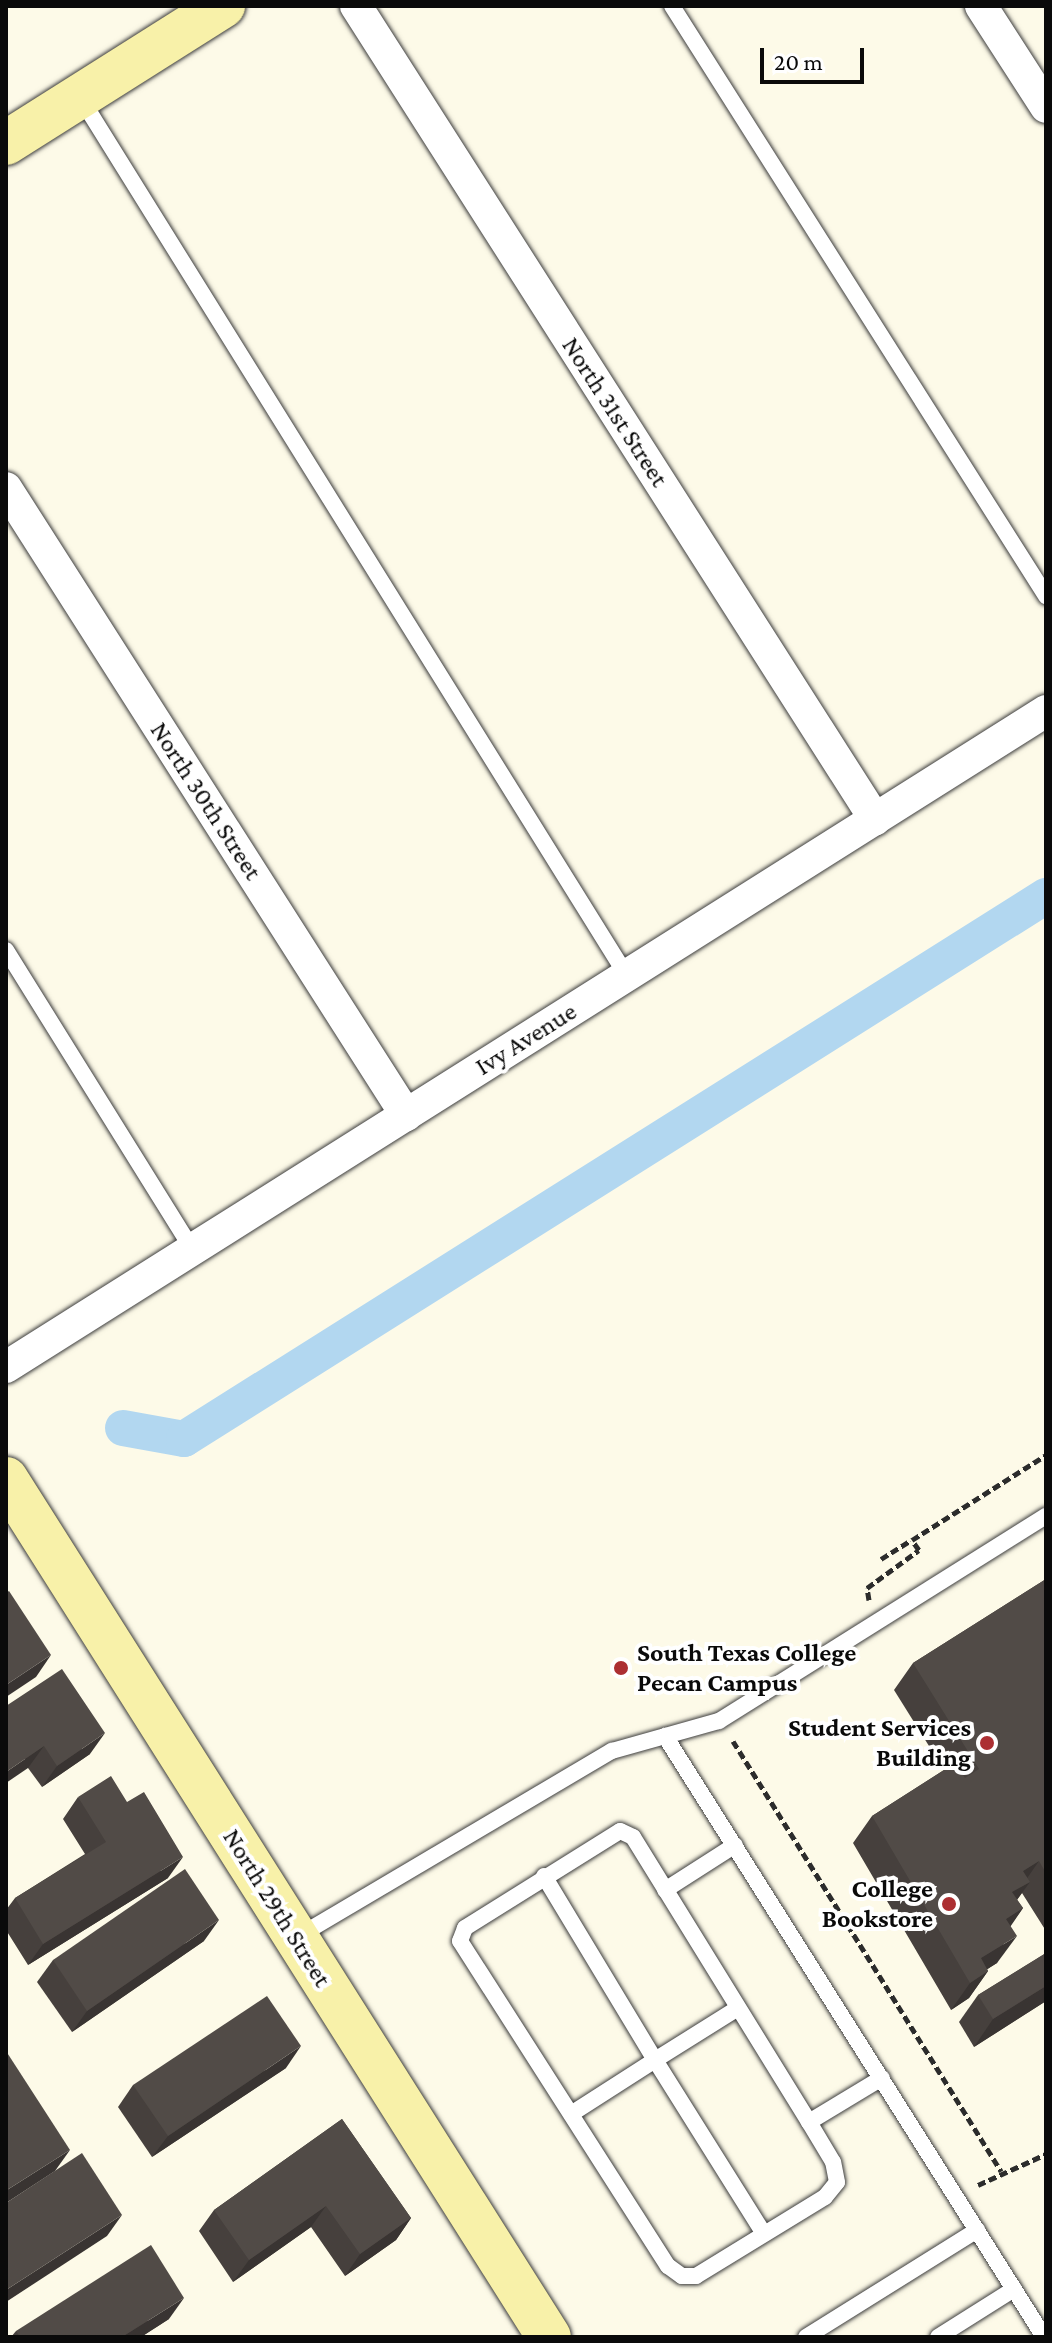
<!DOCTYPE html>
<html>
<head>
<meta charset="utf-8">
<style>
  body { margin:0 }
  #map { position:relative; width:1052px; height:2343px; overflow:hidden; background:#fdfae8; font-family:"Crimson Pro",serif }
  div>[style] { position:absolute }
  .canal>* { height:36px; margin:-18px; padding:0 18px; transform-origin:18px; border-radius:18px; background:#b2d7f0 }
  .path>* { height:5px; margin-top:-2.5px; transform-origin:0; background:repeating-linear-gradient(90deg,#2c2c2c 0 8px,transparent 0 12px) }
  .roads { filter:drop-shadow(0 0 2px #3d3d3d) drop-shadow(0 0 2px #3d3d3d) }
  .lane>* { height:16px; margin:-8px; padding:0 8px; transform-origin:8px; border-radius:8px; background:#fff }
  .street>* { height:32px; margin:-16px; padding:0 16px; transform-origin:16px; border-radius:16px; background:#fff }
  .secondary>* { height:44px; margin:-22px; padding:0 22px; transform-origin:22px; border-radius:22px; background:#f8f1a9 }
  .wall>* { inset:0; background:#46403d }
  .shaded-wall>* { inset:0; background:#393432 }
  .building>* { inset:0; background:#514b47 }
  .dots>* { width:22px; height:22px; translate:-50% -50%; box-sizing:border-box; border:4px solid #fff; border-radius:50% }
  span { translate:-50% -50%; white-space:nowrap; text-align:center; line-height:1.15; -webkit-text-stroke:8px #fff; paint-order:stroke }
  .street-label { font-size:26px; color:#0a0a0a }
  .poi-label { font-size:26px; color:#0a0a0a; font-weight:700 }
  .left { translate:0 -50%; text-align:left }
  .right { translate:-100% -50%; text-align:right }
  .frame { position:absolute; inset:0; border:8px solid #0a0a0a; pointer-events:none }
  .scale { position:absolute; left:760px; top:48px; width:104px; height:36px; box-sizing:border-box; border:4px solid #0a0a0a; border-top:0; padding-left:10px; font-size:24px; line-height:28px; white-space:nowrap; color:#0a0a0a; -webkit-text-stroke:6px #fff; paint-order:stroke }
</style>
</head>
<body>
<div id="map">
  <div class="canal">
    <i style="left:123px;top:1428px;width:62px;rotate:10.2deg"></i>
    <i style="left:184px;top:1439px;width:1019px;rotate:-32.21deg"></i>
  </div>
  <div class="path">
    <i style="left:881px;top:1559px;width:36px;rotate:-32deg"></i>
    <i style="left:869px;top:1600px;width:12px;rotate:-99deg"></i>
    <i style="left:867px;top:1588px;width:64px;rotate:-36.2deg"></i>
    <i style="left:919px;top:1550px;width:12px;rotate:-125deg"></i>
    <i style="left:912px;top:1540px;width:159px;rotate:-32.4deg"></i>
    <i style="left:733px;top:1741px;width:507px;rotate:58.07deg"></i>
    <i style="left:978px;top:2185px;width:75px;rotate:-24.5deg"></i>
  </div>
  <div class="roads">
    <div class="lane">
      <i style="left:672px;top:6px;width:699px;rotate:57.63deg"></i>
      <i style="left:80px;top:97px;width:1035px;rotate:58.11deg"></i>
      <i style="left:6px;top:950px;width:352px;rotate:58.1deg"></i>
      <i style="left:665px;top:1736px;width:711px;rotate:57.76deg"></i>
      <i style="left:544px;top:1876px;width:215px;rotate:58.9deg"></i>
      <i style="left:655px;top:2060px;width:98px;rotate:-32.1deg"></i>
      <i style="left:665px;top:1890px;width:83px;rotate:-32.7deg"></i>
      <i style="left:297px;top:1937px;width:366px;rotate:-30.6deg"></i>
      <i style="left:612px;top:1751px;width:111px;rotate:-15.7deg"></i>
      <i style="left:719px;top:1721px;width:386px;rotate:-32.1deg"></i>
      <i style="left:571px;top:2114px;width:100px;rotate:-32.7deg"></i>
      <i style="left:655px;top:2060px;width:205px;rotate:57.9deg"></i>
      <i style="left:809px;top:2122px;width:335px;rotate:-121.7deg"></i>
      <i style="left:633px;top:1837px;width:14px;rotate:-155deg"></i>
      <i style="left:620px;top:1831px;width:183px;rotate:148deg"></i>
      <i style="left:465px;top:1928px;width:14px;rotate:111deg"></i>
      <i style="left:460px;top:1941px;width:386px;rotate:57.4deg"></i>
      <i style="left:668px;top:2266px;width:17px;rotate:36deg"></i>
      <i style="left:682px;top:2276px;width:14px"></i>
      <i style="left:696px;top:2276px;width:151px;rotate:-31.5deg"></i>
      <i style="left:825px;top:2197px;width:19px;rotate:-51deg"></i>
      <i style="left:837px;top:2182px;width:20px;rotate:-101deg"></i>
      <i style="left:833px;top:2162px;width:47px;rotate:-121deg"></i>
      <i style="left:809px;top:2122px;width:85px;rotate:-31.1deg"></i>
      <i style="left:806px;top:2337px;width:202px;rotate:-32deg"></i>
      <i style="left:938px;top:2337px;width:90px;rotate:-32.3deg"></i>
    </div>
    <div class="street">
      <i style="left:356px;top:6px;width:965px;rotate:57.45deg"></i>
      <i style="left:981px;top:6px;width:120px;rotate:57.2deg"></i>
      <i style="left:6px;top:488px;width:744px;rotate:57.46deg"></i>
      <i style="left:6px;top:1367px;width:1230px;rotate:-32.24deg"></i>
    </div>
    <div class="secondary">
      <i style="left:6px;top:143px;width:257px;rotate:-32.3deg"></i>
      <i style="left:6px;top:1479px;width:1015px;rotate:57.67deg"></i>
    </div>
  </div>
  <div class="wall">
    <i style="clip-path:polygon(1046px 1579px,1046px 1931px,1022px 1893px,1017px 1900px,1023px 1908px,1010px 1926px,997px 1963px,987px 1969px,988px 1971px,969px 1998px,951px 2010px,853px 1843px,872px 1816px,944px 1770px,894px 1690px,913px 1663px)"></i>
    <i style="clip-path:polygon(6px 1706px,90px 1754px,42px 1787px,28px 1768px)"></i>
    <i style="clip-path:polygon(78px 1797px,168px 1878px,28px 1965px,6px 1930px,6px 1910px,15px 1898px,85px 1854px,63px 1819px)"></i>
    <i style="clip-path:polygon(204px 1941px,72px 2032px,37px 1982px,53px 1960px)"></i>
    <i style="clip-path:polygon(1046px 1953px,1046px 2001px,974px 2047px,959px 2022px,978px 1995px)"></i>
    <i style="clip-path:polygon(286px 2068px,152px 2157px,118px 2107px,133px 2085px)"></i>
    <i style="clip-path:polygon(342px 2119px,411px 2218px,396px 2240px,345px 2276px,311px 2227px,233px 2282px,199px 2231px,214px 2210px)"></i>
    <i style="clip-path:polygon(169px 2319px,141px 2337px,11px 2337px,16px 2331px)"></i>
  </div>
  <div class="shaded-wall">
    <i style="clip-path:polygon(51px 1655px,36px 1677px,6px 1697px,6px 1685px)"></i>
    <i style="clip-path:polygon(105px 1733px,90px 1754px,42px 1787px,57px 1766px)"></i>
    <i style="clip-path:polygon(44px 1746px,28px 1768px,6px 1783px,6px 1772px)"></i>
    <i style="clip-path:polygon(183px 1857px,168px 1878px,28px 1965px,43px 1944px)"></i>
    <i style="clip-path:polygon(1039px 1861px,1021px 1887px,1030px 1882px,1010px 1909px,993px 1920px,1023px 1871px)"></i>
    <i style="clip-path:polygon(1023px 1908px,1004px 1936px,1006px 1919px)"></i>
    <i style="clip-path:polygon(219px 1920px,204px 1941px,72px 2032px,87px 2011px)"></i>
    <i style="clip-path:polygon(1017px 1936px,997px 1963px,969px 1981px,981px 1958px)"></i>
    <i style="clip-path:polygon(988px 1971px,969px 1998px,951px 2010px,970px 1983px)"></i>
    <i style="clip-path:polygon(1046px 1986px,1046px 2001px,974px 2047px,993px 2019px)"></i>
    <i style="clip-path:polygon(301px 2046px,286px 2068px,152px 2157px,168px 2136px)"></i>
    <i style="clip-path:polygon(70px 2150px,55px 2171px,6px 2203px,7px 2190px)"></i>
    <i style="clip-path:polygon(326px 2206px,311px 2227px,233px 2282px,249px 2260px)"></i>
    <i style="clip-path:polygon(122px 2215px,107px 2236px,6px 2302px,6px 2290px)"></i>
    <i style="clip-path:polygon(411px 2218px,396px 2240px,345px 2276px,360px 2254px)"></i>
    <i style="clip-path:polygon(184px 2298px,169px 2319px,141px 2337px,122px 2337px)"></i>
  </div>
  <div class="building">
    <i style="clip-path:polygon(1046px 1579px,1046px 1873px,1039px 1861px,1023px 1871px,1030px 1882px,1012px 1892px,1023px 1908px,1006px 1919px,1017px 1936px,981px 1958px,988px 1971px,970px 1983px,872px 1816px,955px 1763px,965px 1778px,979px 1769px,913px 1663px)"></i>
    <i style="clip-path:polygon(9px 1591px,51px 1655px,6px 1685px,6px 1593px)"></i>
    <i style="clip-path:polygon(62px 1669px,105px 1733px,57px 1766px,44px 1746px,6px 1772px,6px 1706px)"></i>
    <i style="clip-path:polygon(111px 1776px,127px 1802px,144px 1792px,183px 1857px,43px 1944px,15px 1898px,106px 1842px,78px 1797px)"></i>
    <i style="clip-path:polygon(185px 1869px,219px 1920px,87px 2011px,53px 1960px)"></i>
    <i style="clip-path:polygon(1046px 1953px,1046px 1986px,993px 2019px,978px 1995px)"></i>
    <i style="clip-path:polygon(267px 1996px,301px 2046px,168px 2136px,133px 2085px)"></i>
    <i style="clip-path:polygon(6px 2051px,70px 2150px,7px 2190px,6px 2189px)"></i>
    <i style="clip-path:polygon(342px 2119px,411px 2218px,360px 2254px,326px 2206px,249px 2260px,214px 2210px)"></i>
    <i style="clip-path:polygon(82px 2153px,122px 2215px,6px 2290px,6px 2203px)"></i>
    <i style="clip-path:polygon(151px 2245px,184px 2298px,122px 2337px,20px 2337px,16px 2331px)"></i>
  </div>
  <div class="dots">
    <i style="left:621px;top:1668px;background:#ac2f32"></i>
    <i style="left:987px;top:1743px;background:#ac2f32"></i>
    <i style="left:949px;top:1904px;background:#ac2f32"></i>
  </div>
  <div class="street-label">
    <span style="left:615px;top:412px;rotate:57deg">North 31st Street</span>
    <span style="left:206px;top:801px;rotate:57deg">North 30th Street</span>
    <span style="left:526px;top:1039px;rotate:-32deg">Ivy Avenue</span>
    <span style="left:277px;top:1908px;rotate:58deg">North 29th Street</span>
  </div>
  <div class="poi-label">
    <span class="left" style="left:637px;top:1668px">South Texas College<br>Pecan Campus</span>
    <span class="right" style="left:971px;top:1743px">Student Services<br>Building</span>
    <span class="right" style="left:933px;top:1904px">College<br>Bookstore</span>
  </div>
  <div class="frame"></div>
  <div class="scale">20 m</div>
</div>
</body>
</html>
